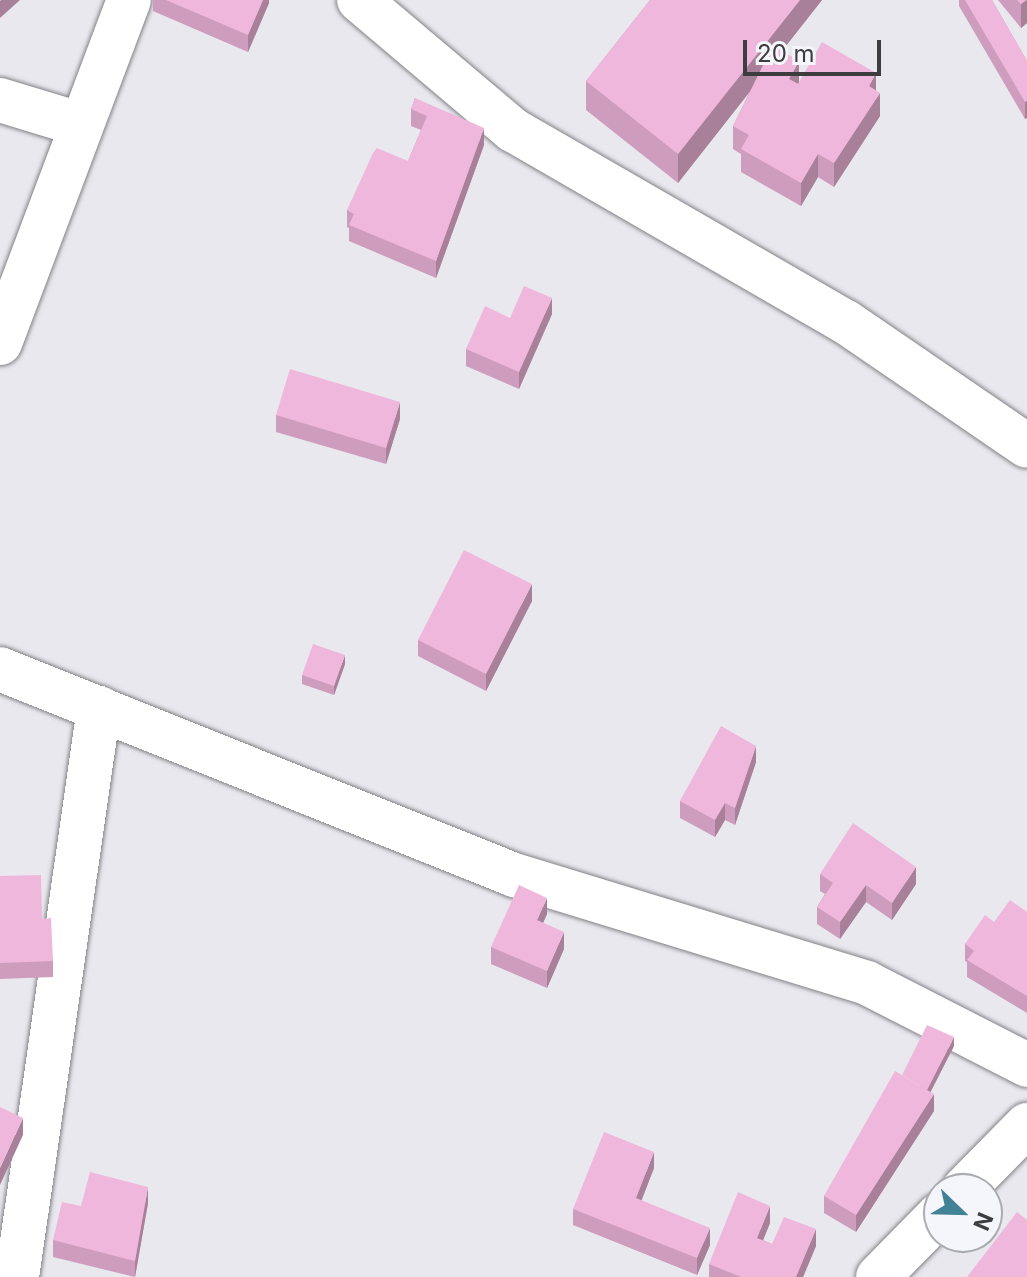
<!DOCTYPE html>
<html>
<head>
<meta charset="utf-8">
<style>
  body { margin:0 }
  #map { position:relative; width:1027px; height:1277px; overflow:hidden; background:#e8e8ee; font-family:Inter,sans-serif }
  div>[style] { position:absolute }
  .roads { filter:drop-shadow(0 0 2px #828287) drop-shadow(0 0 2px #828287) }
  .minor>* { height:44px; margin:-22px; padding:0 22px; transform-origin:22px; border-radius:22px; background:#fff }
  .wall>* { inset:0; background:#ce9dbd }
  .shaded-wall>* { inset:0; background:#a8809a }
  .building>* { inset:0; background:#f0b7dc }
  span { translate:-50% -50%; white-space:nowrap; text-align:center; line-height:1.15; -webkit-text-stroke:6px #f5f6fb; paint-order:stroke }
  .north { position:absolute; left:923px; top:1173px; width:80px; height:80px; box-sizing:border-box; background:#f5f6fb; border:2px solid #abacb0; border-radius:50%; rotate:113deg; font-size:22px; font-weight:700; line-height:32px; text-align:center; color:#3d3d3f }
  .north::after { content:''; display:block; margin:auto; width:28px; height:36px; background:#428296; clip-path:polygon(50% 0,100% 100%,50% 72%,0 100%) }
  .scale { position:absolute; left:743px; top:40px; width:138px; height:36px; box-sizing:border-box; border:4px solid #3d3d3f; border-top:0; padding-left:10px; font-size:24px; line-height:28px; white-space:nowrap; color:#3d3d3f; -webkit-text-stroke:6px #f5f6fb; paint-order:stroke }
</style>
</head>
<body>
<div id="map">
  <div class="roads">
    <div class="minor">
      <i style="left:359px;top:0;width:202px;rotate:40.2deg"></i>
      <i style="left:513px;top:130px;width:384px;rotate:30deg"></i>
      <i style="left:846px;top:322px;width:219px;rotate:34.4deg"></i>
      <i style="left:0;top:100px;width:83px;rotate:16.9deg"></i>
      <i style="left:0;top:343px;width:366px;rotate:-69.4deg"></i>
      <i style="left:0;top:669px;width:554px;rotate:21.84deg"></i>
      <i style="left:514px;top:875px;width:369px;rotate:17deg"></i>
      <i style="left:867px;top:983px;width:180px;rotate:27.1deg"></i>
      <i style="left:964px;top:1189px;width:90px;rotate:-45.5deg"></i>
      <i style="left:17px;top:1277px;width:575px;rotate:-81.8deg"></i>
      <i style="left:878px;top:1277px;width:87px;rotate:-45.5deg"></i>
    </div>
  </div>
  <div class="wall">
    <i style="clip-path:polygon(153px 0,269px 0,269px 3px,248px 52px,153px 11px)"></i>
    <i style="clip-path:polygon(650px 0,822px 0,782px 51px,799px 83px,876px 90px,880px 116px,834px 187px,818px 177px,801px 206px,741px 172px,741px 154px,733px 149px,733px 126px,750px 91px,678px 183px,586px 110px,586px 81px)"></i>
    <i style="clip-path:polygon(959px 0,992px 0,1027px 61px,1027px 118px,1025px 119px,959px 6px)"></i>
    <i style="clip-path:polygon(998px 0,1027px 0,1027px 23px,1021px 28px)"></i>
    <i style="clip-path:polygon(415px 98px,484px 145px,436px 278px,349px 241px,349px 228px,347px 227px,347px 210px,408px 161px,421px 130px,411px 126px,411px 109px)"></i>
    <i style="clip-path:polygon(552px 314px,519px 389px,466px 366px,466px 349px,510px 318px)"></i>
    <i style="clip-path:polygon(276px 415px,400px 419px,386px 464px,276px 432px)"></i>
    <i style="clip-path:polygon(532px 601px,486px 691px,418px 656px,418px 640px)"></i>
    <i style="clip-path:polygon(345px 664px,334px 695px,302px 684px,302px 675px)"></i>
    <i style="clip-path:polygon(756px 762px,735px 825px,725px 820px,715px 837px,680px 818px,680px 801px)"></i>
    <i style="clip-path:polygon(820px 874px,916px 884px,892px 920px,866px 902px,840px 939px,817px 924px,817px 907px,825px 894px,820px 891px)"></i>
    <i style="clip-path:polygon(0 876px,42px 919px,53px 961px,53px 977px,0 979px)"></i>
    <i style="clip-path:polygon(1027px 912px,1027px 1013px,967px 977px,967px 962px,965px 961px,965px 944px,994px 922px)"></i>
    <i style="clip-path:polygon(547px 914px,543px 923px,564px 949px,547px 988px,491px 964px,491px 947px)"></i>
    <i style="clip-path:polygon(954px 1046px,930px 1092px,934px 1111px,856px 1232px,824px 1213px,824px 1196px)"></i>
    <i style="clip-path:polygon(654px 1168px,641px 1200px,710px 1245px,697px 1275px,573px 1225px,573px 1209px)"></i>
    <i style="clip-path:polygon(148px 1203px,135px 1277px,53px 1257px,53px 1240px,81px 1206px)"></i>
    <i style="clip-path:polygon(770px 1223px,763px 1240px,772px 1244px,816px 1246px,803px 1277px,709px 1277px,709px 1264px)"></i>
  </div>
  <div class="shaded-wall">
    <i style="clip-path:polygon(1px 0,20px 0,0 18px,0 1px)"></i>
    <i style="clip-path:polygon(263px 0,269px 0,269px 3px,248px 52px,248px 35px)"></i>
    <i style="clip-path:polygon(800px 0,822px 0,678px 183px,678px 154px)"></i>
    <i style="clip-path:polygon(1027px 0,1027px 23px,1021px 28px,1021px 4px)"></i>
    <i style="clip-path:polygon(799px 61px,799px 84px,789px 79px)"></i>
    <i style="clip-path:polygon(876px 73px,876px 96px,869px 86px)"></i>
    <i style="clip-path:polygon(880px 93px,880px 116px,834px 187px,834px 163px)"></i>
    <i style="clip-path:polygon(1027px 101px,1027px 118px,1025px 119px,1025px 102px)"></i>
    <i style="clip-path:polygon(484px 128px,484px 145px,436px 278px,436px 261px)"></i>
    <i style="clip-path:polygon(818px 154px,818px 177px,801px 206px,801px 183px)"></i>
    <i style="clip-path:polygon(552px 298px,552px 314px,519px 389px,519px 372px)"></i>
    <i style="clip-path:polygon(400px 402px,400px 419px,386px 464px,386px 448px)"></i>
    <i style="clip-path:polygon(532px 584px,532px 601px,486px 691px,486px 674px)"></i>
    <i style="clip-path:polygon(345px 655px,345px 664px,334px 695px,334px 686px)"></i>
    <i style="clip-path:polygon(756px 746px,756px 762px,735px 825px,735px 808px)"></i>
    <i style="clip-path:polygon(725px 803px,725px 820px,715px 837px,715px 820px)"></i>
    <i style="clip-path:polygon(916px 867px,916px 884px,892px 920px,892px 903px)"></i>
    <i style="clip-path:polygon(866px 885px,866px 902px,840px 939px,840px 922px)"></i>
    <i style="clip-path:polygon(547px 898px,547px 914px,537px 937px,537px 920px)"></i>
    <i style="clip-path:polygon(564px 932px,564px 949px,547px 988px,547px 971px)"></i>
    <i style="clip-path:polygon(954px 1037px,954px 1046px,927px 1099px,927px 1090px)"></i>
    <i style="clip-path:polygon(934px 1094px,934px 1111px,856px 1232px,856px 1215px)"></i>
    <i style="clip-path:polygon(23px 1118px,23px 1135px,0 1185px,0 1168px)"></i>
    <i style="clip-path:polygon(654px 1152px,654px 1168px,636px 1215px,636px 1198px)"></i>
    <i style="clip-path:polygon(148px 1187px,148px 1203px,135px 1277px,135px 1261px)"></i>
    <i style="clip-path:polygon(770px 1206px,770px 1223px,757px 1255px,757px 1238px)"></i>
    <i style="clip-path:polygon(710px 1228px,710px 1245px,697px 1275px,697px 1258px)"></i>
    <i style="clip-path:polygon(816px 1229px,816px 1246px,803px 1277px,796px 1277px)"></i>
  </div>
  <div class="building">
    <i style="clip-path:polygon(166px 0,263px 0,248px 35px)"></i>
    <i style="clip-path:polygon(650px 0,800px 0,678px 154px,586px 81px)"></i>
    <i style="clip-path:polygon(965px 0,992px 0,1027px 61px,1027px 101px,1025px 102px)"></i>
    <i style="clip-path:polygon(1017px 0,1026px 0,1021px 4px)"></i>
    <i style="clip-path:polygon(822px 42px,876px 73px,869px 86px,880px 93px,834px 163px,818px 154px,801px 183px,741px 149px,749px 135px,733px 126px,773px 45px,799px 61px,789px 79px,798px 84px)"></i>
    <i style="clip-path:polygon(415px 98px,484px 128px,436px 261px,349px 225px,354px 214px,347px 210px,373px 153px,377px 148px,408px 161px,427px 116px,411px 109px)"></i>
    <i style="clip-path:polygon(524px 286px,552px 298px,519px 372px,466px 349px,485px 306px,510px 318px)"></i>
    <i style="clip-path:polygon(290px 369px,400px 402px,386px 448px,276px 415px)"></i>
    <i style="clip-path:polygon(464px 550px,532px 584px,486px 674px,418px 640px)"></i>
    <i style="clip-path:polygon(313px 644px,345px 655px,334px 686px,302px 675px)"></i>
    <i style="clip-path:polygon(721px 726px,756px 746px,735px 808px,725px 803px,715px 820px,680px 801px)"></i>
    <i style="clip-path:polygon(853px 823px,916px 867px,892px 903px,866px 885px,840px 922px,817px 907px,833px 883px,820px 874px)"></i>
    <i style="clip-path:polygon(41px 875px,42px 919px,51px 918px,53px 961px,0 963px,0 876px)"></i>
    <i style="clip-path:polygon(519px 885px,547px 898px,537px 920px,564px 932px,547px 971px,491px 947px)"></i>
    <i style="clip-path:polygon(1010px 900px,1027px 912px,1027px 996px,967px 960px,974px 951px,965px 944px,985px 915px,994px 922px)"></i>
    <i style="clip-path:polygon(927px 1025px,954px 1037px,927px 1090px,902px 1075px)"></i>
    <i style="clip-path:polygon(895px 1071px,934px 1094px,856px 1215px,824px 1196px)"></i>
    <i style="clip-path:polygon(0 1107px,23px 1118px,0 1168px)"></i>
    <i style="clip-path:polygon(604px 1132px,654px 1152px,636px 1198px,710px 1228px,697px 1258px,573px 1209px)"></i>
    <i style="clip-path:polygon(90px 1172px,148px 1187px,135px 1261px,53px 1240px,62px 1202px,81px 1206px)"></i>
    <i style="clip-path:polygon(738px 1192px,770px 1206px,757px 1238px,772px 1244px,784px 1217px,816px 1229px,796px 1277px,741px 1277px,709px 1264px)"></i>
    <i style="clip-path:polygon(1017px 1212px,1027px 1220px,1027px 1277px,967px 1277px)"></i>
  </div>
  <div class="north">N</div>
  <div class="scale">20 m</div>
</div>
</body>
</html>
